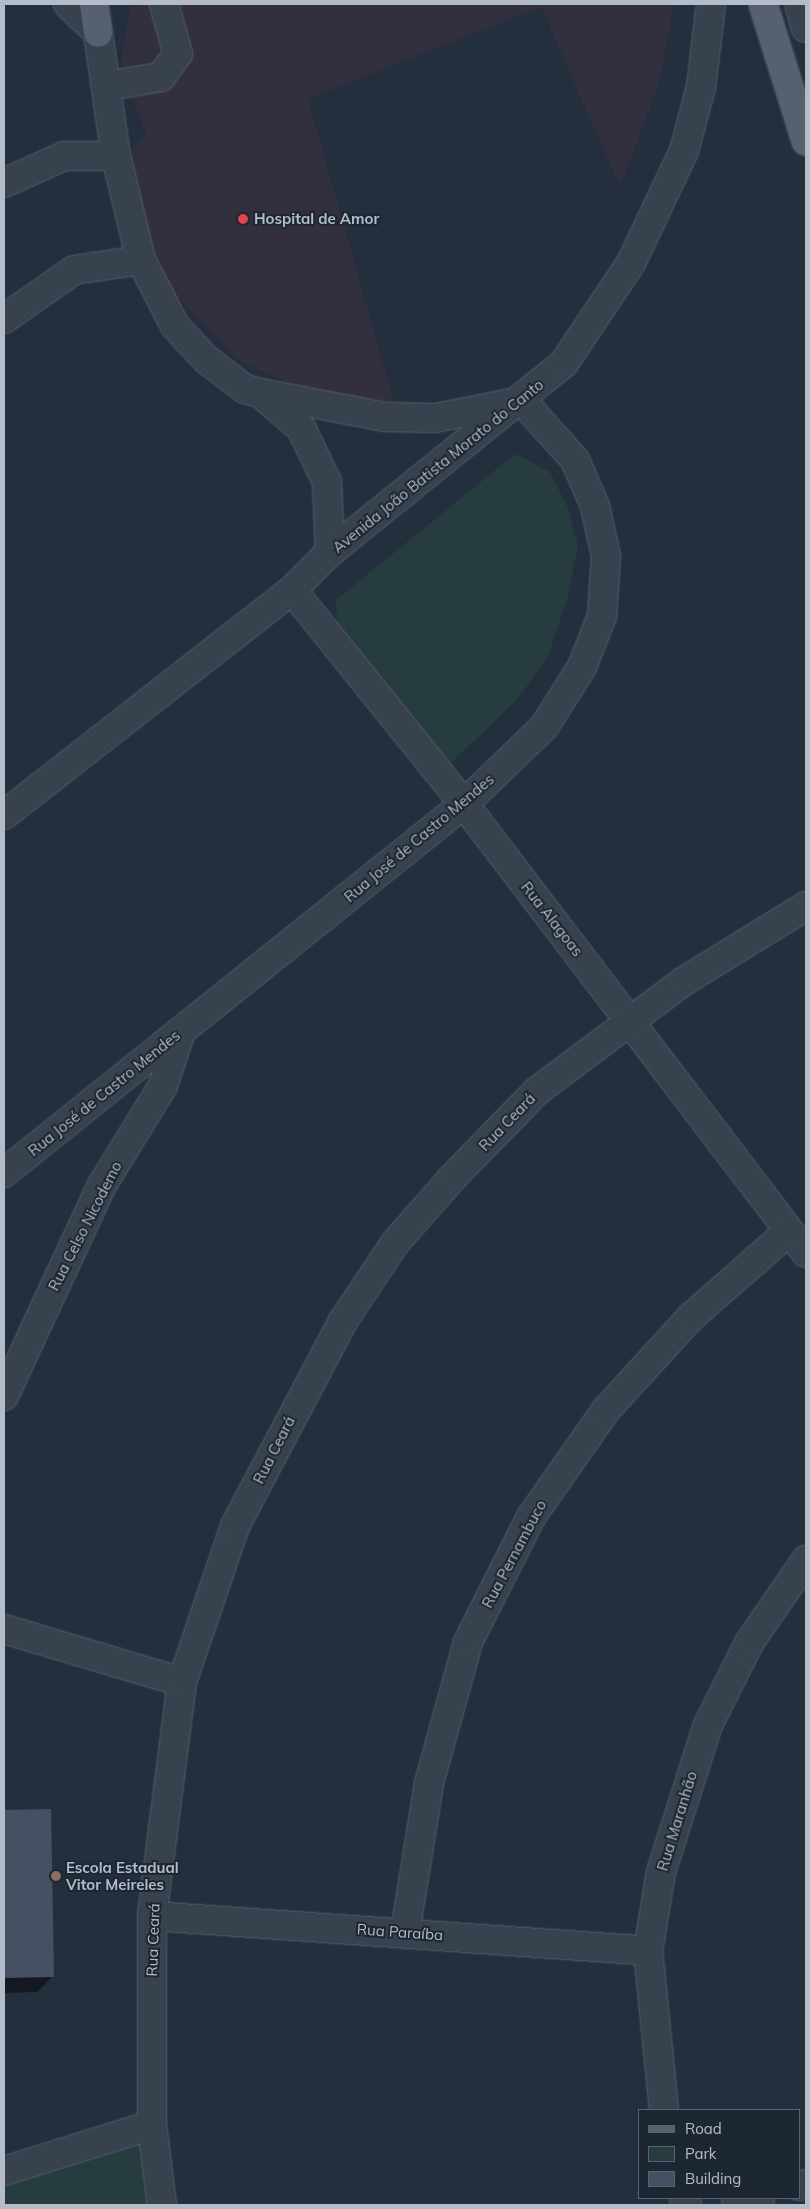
<!DOCTYPE html>
<html>
<head>
<meta charset="utf-8">
<style>
  body { margin:0 }
  #map { position:relative; width:810px; height:2209px; overflow:hidden; background:#242f3e; font-family:Mulish,sans-serif }
  div>[style] { position:absolute }
  .medical>* { inset:0; background:#32303f }
  .green>* { inset:0; background:#263c3f }
  .shadow>* { inset:0; background:#0007 }
  .building>* { inset:0; background:#455162 }
  .roads { filter:drop-shadow(0 0 1px #565f6c) drop-shadow(0 0 1px #565f6c) }
  .minor>* { height:28px; margin:-14px; padding:0 14px; transform-origin:14px; border-radius:14px; background:#38414e }
  .major>* { height:28px; margin:-14px; padding:0 14px; transform-origin:14px; border-radius:14px; background:#56606e }
  .dots>* { width:14px; height:14px; translate:-50% -50%; box-sizing:border-box; border:2px solid #1d2633; border-radius:50% }
  span { translate:-50% -50%; white-space:nowrap; text-align:center; line-height:1.15; -webkit-text-stroke:4px #1d2633; paint-order:stroke }
  .poi-label { font-size:15px; color:#b4bcc9; font-weight:700 }
  .left { translate:0 -50%; text-align:left }
  .street-label { font-size:15px; color:#b4bcc9 }
  .frame { position:absolute; inset:0; border:5px solid #b4bcc9; pointer-events:none }
  .legend { position:absolute; left:638px; top:2109px; width:162px; height:90px; box-sizing:border-box; background:#1d2633; border:1px solid #59626f; margin:0; padding:6px 9px; list-style:none; font-size:15px; color:#b4bcc9 }
  .legend li { display:flex; align-items:center; gap:10px; height:25px }
  .legend b { width:25px; border:1px solid #59626f }
</style>
</head>
<body>
<div id="map">
  <div class="medical">
    <i style="clip-path:polygon(131px 4px,674px 4px,658px 87px,620px 186px,541px 7px,308px 99px,395px 406px,310px 393px,238px 360px,170px 289px,153px 252px,131px 158px,133px 148px,147px 135px,120px 69px)"></i>
  </div>
  <div class="green">
    <i style="clip-path:polygon(515px 454px,550px 472px,568px 508px,578px 545px,568px 596px,548px 656px,517px 700px,450px 764px,337px 629px,336px 600px)"></i>
    <i style="clip-path:polygon(152px 2125px,162px 2205px,4px 2205px,4px 2171px)"></i>
  </div>
  <div class="shadow">
    <i style="clip-path:polygon(50px 1810px,53px 1976px,37px 1992px,4px 1993px,4px 1811px)"></i>
  </div>
  <div class="building">
    <i style="clip-path:polygon(51px 1809px,54px 1977px,4px 1978px,4px 1810px)"></i>
  </div>
  <div class="roads">
    <div class="minor">
      <i style="left:68px;top:4px;width:42px;rotate:44deg"></i>
      <i style="left:98px;top:33px;width:124px;rotate:81.7deg"></i>
      <i style="left:116px;top:156px;width:107px;rotate:76.5deg"></i>
      <i style="left:141px;top:260px;width:74px;rotate:62.7deg"></i>
      <i style="left:175px;top:326px;width:21px;rotate:47deg"></i>
      <i style="left:189px;top:341px;width:26px;rotate:47deg"></i>
      <i style="left:207px;top:360px;width:48px;rotate:37.3deg"></i>
      <i style="left:245px;top:389px;width:16px;rotate:15deg"></i>
      <i style="left:260px;top:393px;width:54px;rotate:40.5deg"></i>
      <i style="left:301px;top:428px;width:60px;rotate:64.3deg"></i>
      <i style="left:327px;top:482px;width:70px;rotate:87.5deg"></i>
      <i style="left:799px;top:4px;width:25px;rotate:74deg"></i>
      <i style="left:107px;top:86px;width:55px;rotate:-9.5deg"></i>
      <i style="left:161px;top:77px;width:29px;rotate:-54deg"></i>
      <i style="left:178px;top:54px;width:52px;rotate:-105.6deg"></i>
      <i style="left:4px;top:183px;width:66px;rotate:-24.2deg"></i>
      <i style="left:64px;top:156px;width:52px"></i>
      <i style="left:4px;top:319px;width:85px;rotate:-35deg"></i>
      <i style="left:74px;top:270px;width:68px;rotate:-8.5deg"></i>
      <i style="left:292px;top:590px;width:275px;rotate:51.2deg"></i>
      <i style="left:464px;top:804px;width:564px;rotate:52.7deg"></i>
      <i style="left:4px;top:815px;width:365px;rotate:-38deg"></i>
      <i style="left:292px;top:590px;width:54px;rotate:-45deg"></i>
      <i style="left:330px;top:552px;width:301px;rotate:-38.9deg"></i>
      <i style="left:564px;top:363px;width:120px;rotate:-56.2deg"></i>
      <i style="left:631px;top:263px;width:124px;rotate:-64.7deg"></i>
      <i style="left:684px;top:151px;width:66px;rotate:-75.1deg"></i>
      <i style="left:701px;top:87px;width:84px;rotate:-83.1deg"></i>
      <i style="left:4px;top:1173px;width:590px;rotate:-38.74deg"></i>
      <i style="left:464px;top:804px;width:111px;rotate:-43.9deg"></i>
      <i style="left:544px;top:727px;width:71px;rotate:-57.7deg"></i>
      <i style="left:582px;top:667px;width:55px;rotate:-68.6deg"></i>
      <i style="left:602px;top:616px;width:60px;rotate:-86.2deg"></i>
      <i style="left:606px;top:556px;width:51px;rotate:-102.4deg"></i>
      <i style="left:595px;top:506px;width:50px;rotate:-113.5deg"></i>
      <i style="left:575px;top:460px;width:79px;rotate:-131.9deg"></i>
      <i style="left:522px;top:401px;width:89px;rotate:168.9deg"></i>
      <i style="left:435px;top:418px;width:50px;rotate:-178.9deg"></i>
      <i style="left:385px;top:417px;width:127px;rotate:-169.1deg"></i>
      <i style="left:4px;top:1396px;width:233px;rotate:-65.1deg"></i>
      <i style="left:102px;top:1185px;width:116px;rotate:-58.4deg"></i>
      <i style="left:163px;top:1086px;width:58px;rotate:-71.9deg"></i>
      <i style="left:4px;top:1629px;width:186px;rotate:16.6deg"></i>
      <i style="left:152px;top:1916px;width:497px;rotate:4deg"></i>
      <i style="left:405px;top:1933px;width:152px;rotate:-80.9deg"></i>
      <i style="left:429px;top:1783px;width:146px;rotate:-74.5deg"></i>
      <i style="left:468px;top:1642px;width:140px;rotate:-63.3deg"></i>
      <i style="left:531px;top:1517px;width:131px;rotate:-55deg"></i>
      <i style="left:606px;top:1410px;width:125px;rotate:-47.6deg"></i>
      <i style="left:690px;top:1318px;width:132px;rotate:-41.3deg"></i>
      <i style="left:664px;top:2110px;width:160px;rotate:-95.7deg"></i>
      <i style="left:648px;top:1951px;width:80px;rotate:-80.7deg"></i>
      <i style="left:661px;top:1872px;width:154px;rotate:-72.3deg"></i>
      <i style="left:708px;top:1725px;width:92px;rotate:-63.4deg"></i>
      <i style="left:749px;top:1643px;width:101px;rotate:-55.5deg"></i>
      <i style="left:4px;top:2171px;width:155px;rotate:-17.3deg"></i>
      <i style="left:799px;top:2186px;width:7px;rotate:-16deg"></i>
      <i style="left:684px;top:2198px;width:8px;rotate:67deg"></i>
      <i style="left:162px;top:2205px;width:81px;rotate:-97.1deg"></i>
      <i style="left:152px;top:2125px;width:209px;rotate:-90deg"></i>
      <i style="left:152px;top:1916px;width:236px;rotate:-82.7deg"></i>
      <i style="left:182px;top:1682px;width:165px;rotate:-71.2deg"></i>
      <i style="left:235px;top:1526px;width:232px;rotate:-62.2deg"></i>
      <i style="left:343px;top:1321px;width:94px;rotate:-56.3deg"></i>
      <i style="left:395px;top:1243px;width:88px;rotate:-48.7deg"></i>
      <i style="left:453px;top:1177px;width:120px;rotate:-45.7deg"></i>
      <i style="left:537px;top:1091px;width:184px;rotate:-36.8deg"></i>
      <i style="left:684px;top:981px;width:143px;rotate:-31.6deg"></i>
      <i style="left:736px;top:2205px;width:25px;rotate:-16deg"></i>
    </div>
    <div class="major">
      <i style="left:94px;top:4px;width:29px;rotate:82deg"></i>
      <i style="left:763px;top:4px;width:144px;rotate:72.6deg"></i>
    </div>
  </div>
  <div class="dots">
    <i style="left:243px;top:219px;background:#e0444e"></i>
    <i style="left:56px;top:1876px;background:#8d6e63"></i>
  </div>
  <div class="poi-label">
    <span class="left" style="left:254px;top:219px">Hospital de Amor</span>
    <span class="left" style="left:66px;top:1876px">Escola Estadual<br>Vitor Meireles</span>
  </div>
  <div class="street-label">
    <span style="left:438px;top:466px;rotate:-39deg">Avenida João Batista Morato do Canto</span>
    <span style="left:419px;top:838px;rotate:-40deg">Rua José de Castro Mendes</span>
    <span style="left:552px;top:919px;rotate:52deg">Rua Alagoas</span>
    <span style="left:104px;top:1093px;rotate:-39deg">Rua José de Castro Mendes</span>
    <span style="left:507px;top:1122px;rotate:-46deg">Rua Ceará</span>
    <span style="left:85px;top:1226px;rotate:-63deg">Rua Celso Nicodemo</span>
    <span style="left:274px;top:1450px;rotate:-63deg">Rua Ceará</span>
    <span style="left:514px;top:1554px;rotate:-62deg">Rua Pernambuco</span>
    <span style="left:677px;top:1821px;rotate:-73deg">Rua Maranhão</span>
    <span style="left:400px;top:1932px;rotate:4deg">Rua Paraíba</span>
    <span style="left:153px;top:1940px;rotate:-88deg">Rua Ceará</span>
  </div>
  <div class="frame"></div>
  <ul class="legend">
  <li><b style="height:6px;background:#56606e"></b>Road</li>
  <li><b style="height:14px;background:#263c3f"></b>Park</li>
  <li><b style="height:14px;background:#455162"></b>Building</li>
  </ul>
</div>
</body>
</html>
